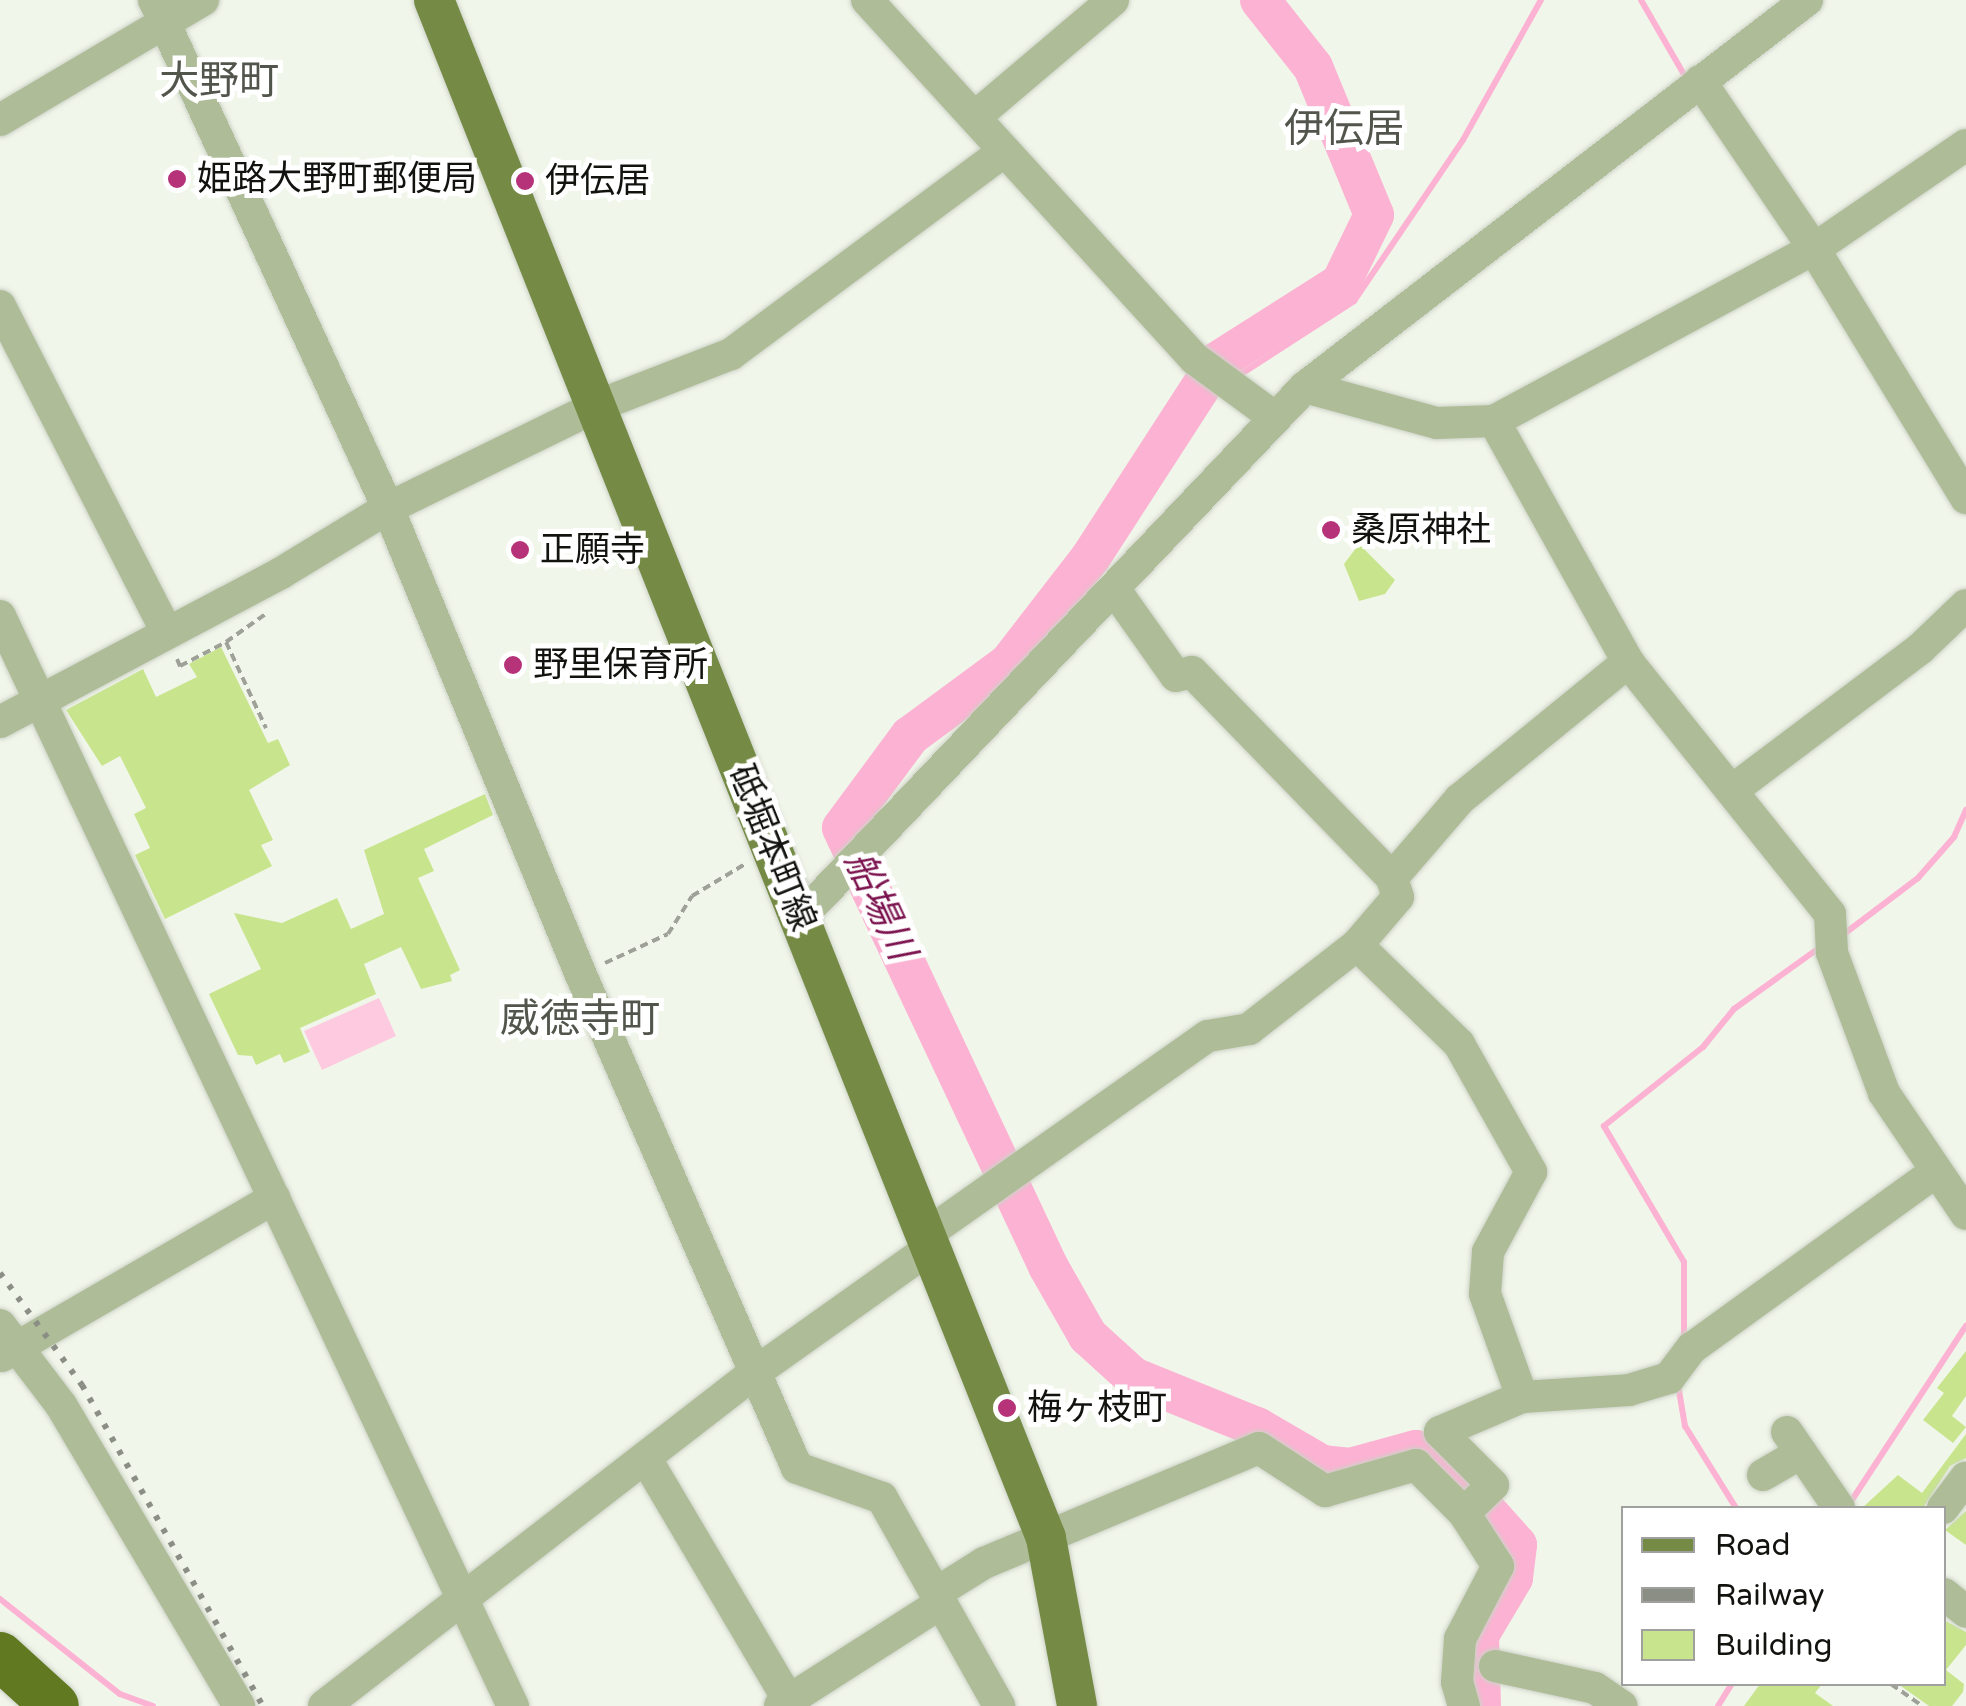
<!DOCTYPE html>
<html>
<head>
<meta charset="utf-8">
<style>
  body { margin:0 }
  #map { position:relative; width:1966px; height:1706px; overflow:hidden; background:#f1f6ea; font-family:"Varela Round","Noto Sans JP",sans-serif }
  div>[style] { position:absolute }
  .green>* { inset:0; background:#fecadf }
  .stream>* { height:6px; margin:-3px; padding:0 3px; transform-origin:3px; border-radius:3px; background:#fcb2d2 }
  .river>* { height:40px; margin:-20px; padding:0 20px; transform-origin:20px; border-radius:20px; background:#fcb2d2 }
  .building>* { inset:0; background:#c8e58d }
  .path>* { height:4px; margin-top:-2px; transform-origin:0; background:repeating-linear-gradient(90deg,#9ea198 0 8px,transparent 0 13px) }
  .roads { filter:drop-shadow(0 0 2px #cdd2c7) drop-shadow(0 0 2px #cdd2c7) }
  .minor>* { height:32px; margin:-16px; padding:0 16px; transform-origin:16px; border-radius:16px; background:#aebc97 }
  .major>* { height:40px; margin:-20px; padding:0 20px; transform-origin:20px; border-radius:20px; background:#758b45 }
  .highway>* { height:48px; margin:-24px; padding:0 24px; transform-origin:24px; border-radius:24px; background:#617920 }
  .rail>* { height:6px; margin-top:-3px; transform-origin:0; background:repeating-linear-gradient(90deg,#8a8e85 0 5px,transparent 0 15px) }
  .dots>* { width:28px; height:28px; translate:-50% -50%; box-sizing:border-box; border:5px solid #fff; border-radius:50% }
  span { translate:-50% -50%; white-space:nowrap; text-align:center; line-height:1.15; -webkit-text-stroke:10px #fff; paint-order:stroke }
  .poi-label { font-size:35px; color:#12130f }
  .left { translate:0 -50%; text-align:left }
  .street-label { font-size:35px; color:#12130f }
  .water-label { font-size:38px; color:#7b124e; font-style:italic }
  .quarter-label { font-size:40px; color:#52554c }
  .legend { position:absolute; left:1621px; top:1506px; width:325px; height:180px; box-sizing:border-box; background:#fff; border:2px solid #a0a19f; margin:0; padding:12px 18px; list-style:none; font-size:30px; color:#12130f }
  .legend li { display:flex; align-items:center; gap:20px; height:50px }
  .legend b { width:50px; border:2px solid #a0a19f }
</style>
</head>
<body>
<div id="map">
  <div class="green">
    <i style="clip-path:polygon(379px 998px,396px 1036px,322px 1070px,304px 1031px)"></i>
  </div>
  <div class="stream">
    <i style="left:1641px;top:0;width:90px;rotate:60deg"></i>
    <i style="left:1235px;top:378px;width:142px;rotate:-32.9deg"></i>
    <i style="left:1354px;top:301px;width:194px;rotate:-55.9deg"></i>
    <i style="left:1463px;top:140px;width:160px;rotate:-60.9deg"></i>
    <i style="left:1131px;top:486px;width:133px;rotate:-47.4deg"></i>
    <i style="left:1844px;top:934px;width:93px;rotate:-37.1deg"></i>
    <i style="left:1918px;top:878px;width:55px;rotate:-48.7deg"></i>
    <i style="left:1954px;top:837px;width:30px;rotate:-66deg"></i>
    <i style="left:1684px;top:1338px;width:76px;rotate:-90deg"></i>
    <i style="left:1684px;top:1262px;width:158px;rotate:-120.5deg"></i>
    <i style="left:1604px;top:1126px;width:127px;rotate:-38.6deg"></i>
    <i style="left:1703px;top:1047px;width:49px;rotate:-50.8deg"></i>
    <i style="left:1734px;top:1009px;width:101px;rotate:-35.7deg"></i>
    <i style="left:1678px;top:1385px;width:42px;rotate:80.3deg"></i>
    <i style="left:1685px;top:1426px;width:97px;rotate:58.1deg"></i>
    <i style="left:1850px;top:1503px;width:212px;rotate:-56.8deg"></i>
    <i style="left:0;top:1599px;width:153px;rotate:38.4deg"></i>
    <i style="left:120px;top:1694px;width:35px;rotate:20deg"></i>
    <i style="left:1718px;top:1706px;width:26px;rotate:-58deg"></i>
  </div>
  <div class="river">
    <i style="left:1260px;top:0;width:85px;rotate:51.7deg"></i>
    <i style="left:1313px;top:67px;width:160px;rotate:67.6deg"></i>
    <i style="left:1374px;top:215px;width:76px;rotate:115.9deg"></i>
    <i style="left:1341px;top:283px;width:147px;rotate:147.5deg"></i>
    <i style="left:1217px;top:362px;width:232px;rotate:122.9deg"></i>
    <i style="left:1091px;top:557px;width:134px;rotate:127.7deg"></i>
    <i style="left:1009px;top:663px;width:123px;rotate:143.6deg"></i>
    <i style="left:910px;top:736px;width:114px;rotate:126.5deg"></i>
    <i style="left:842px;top:828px;width:484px;rotate:64.8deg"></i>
    <i style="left:1048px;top:1266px;width:81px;rotate:60.3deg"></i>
    <i style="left:1088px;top:1336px;width:61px;rotate:42.3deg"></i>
    <i style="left:1133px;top:1377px;width:134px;rotate:22deg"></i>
    <i style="left:1257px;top:1427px;width:75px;rotate:30.3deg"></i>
    <i style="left:1322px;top:1465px;width:28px;rotate:6deg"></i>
    <i style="left:1350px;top:1468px;width:68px;rotate:-15.3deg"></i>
    <i style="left:1416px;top:1450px;width:27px;rotate:22deg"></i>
    <i style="left:1441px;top:1460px;width:114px;rotate:48.2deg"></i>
    <i style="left:1517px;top:1545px;width:33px;rotate:97deg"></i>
    <i style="left:1513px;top:1578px;width:66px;rotate:120.8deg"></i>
    <i style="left:1479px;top:1635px;width:71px;rotate:88.4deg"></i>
  </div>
  <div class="building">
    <i style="clip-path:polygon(1359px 544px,1395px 580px,1385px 594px,1359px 601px,1344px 564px)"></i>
    <i style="clip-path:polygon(221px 647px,268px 743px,278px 739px,290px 765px,249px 790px,273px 840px,261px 845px,272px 866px,165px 919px,135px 855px,150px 848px,134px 814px,146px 808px,120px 756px,102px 766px,66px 710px,143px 669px,156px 697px,197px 677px,189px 664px)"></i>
    <i style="clip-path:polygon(485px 794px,493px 815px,424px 849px,434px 871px,418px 878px,460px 970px,450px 975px,452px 981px,421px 989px,401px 947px,364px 964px,376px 994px,300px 1028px,310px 1052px,284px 1063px,280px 1054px,256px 1065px,252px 1056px,238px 1055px,209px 994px,261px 969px,234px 913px,282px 923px,337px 898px,351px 929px,384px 914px,364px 850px)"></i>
    <i style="clip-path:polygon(1966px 1351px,1966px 1396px,1952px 1416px,1966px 1427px,1953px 1443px,1923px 1420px,1944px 1393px,1937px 1388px)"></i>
    <i style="clip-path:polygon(1966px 1434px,1966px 1458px,1950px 1466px,1923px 1508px,1862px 1508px,1898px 1475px,1922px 1493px)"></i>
    <i style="clip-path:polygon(1966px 1511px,1966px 1545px,1945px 1530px)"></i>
    <i style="clip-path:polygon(1944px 1620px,1966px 1632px,1966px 1645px,1946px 1670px,1964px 1684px,1963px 1692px,1952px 1706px,1929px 1706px,1898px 1684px,1944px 1684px)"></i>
    <i style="clip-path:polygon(1760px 1684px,1822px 1684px,1815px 1693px,1833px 1706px,1744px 1706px)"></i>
  </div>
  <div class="path">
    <i style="left:226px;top:642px;width:50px;rotate:-35.3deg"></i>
    <i style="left:177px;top:659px;width:8px;rotate:67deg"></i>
    <i style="left:180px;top:666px;width:52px;rotate:-27.6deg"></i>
    <i style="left:226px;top:642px;width:95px;rotate:65.1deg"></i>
    <i style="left:605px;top:963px;width:69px;rotate:-24.7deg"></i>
    <i style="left:668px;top:934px;width:45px;rotate:-57.7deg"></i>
    <i style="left:692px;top:896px;width:62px;rotate:-31.1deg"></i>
    <i style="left:1891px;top:1684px;width:38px;rotate:35deg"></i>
  </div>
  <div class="roads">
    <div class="minor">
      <i style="left:154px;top:0;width:559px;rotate:65.27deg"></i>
      <i style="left:388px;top:508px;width:505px;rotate:67.55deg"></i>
      <i style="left:581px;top:975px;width:538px;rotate:66.34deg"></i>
      <i style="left:797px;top:1468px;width:90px;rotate:19.4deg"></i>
      <i style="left:882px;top:1498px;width:239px;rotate:60.6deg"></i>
      <i style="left:867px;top:0;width:486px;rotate:47.6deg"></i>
      <i style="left:1195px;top:359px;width:98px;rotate:36.3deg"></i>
      <i style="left:1700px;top:81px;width:203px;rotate:55.8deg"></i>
      <i style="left:1814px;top:249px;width:292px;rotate:58.6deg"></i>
      <i style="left:975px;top:117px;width:181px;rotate:-40.3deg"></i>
      <i style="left:0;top:120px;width:236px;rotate:-30.6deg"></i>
      <i style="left:0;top:306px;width:365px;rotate:62.9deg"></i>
      <i style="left:1305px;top:387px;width:137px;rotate:15.3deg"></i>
      <i style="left:1437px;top:423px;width:57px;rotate:-2deg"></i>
      <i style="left:1494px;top:421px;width:276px;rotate:60.9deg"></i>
      <i style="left:1628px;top:662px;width:323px;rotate:51.3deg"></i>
      <i style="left:1830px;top:914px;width:39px;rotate:87deg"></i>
      <i style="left:1832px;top:953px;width:149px;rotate:69.6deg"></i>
      <i style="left:1884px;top:1093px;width:146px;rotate:55.9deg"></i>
      <i style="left:1494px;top:421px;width:363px;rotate:-28.3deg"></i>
      <i style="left:1814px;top:249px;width:184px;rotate:-34.4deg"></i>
      <i style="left:1115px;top:590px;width:105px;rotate:54.7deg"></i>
      <i style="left:1176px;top:676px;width:16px;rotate:-14deg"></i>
      <i style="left:1192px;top:672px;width:287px;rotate:45.8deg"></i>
      <i style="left:0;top:616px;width:1205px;rotate:64.8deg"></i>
      <i style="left:0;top:722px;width:318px;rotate:-27.9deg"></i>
      <i style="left:281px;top:573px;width:125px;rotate:-31.3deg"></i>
      <i style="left:388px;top:508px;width:233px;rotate:-26deg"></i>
      <i style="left:597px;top:406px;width:144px;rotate:-21.2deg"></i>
      <i style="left:731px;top:354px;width:339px;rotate:-36.6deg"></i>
      <i style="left:1734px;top:789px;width:234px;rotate:-37deg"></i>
      <i style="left:1921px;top:648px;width:62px;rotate:-43.7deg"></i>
      <i style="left:801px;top:917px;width:731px;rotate:-46.44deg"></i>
      <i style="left:1305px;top:387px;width:634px;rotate:-37.63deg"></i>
      <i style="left:1357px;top:945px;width:142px;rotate:44.1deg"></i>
      <i style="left:1459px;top:1044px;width:147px;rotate:60.6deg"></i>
      <i style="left:1531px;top:1172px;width:91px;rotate:118.3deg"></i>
      <i style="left:1488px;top:1252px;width:42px;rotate:94.1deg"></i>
      <i style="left:1485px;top:1294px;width:109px;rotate:70.2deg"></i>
      <i style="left:924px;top:1236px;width:347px;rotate:-35.2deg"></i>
      <i style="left:1208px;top:1036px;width:42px;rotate:-9.7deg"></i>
      <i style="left:1249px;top:1029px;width:137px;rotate:-37.9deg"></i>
      <i style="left:1357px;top:945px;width:63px;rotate:-49.5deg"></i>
      <i style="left:1398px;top:897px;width:20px;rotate:-108deg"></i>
      <i style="left:1392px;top:878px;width:104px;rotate:-49.3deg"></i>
      <i style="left:1460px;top:799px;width:217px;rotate:-39.2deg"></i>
      <i style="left:0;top:1325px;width:101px;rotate:52.7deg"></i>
      <i style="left:61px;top:1405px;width:350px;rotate:59.4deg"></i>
      <i style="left:2px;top:1356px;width:315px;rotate:-30.1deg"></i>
      <i style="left:1787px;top:1432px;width:92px;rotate:55.6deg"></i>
      <i style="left:646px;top:1459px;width:287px;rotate:59.4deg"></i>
      <i style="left:1763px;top:1475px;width:44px;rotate:-30.1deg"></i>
      <i style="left:1943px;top:1508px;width:38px;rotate:-53deg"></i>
      <i style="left:1464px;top:1513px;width:40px;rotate:-44deg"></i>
      <i style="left:1493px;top:1485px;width:75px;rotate:-135deg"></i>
      <i style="left:1440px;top:1432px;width:89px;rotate:-23.1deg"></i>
      <i style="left:1522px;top:1397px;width:107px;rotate:-3.7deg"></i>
      <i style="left:1629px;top:1390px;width:42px;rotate:-16.7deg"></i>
      <i style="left:1669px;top:1378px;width:38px;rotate:-53deg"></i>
      <i style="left:1692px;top:1348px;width:300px;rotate:-35.9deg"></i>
      <i style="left:936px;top:1593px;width:57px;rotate:-32deg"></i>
      <i style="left:984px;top:1563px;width:298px;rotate:-22.7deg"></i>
      <i style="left:1259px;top:1448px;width:79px;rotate:33.1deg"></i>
      <i style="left:1325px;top:1491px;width:95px;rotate:-15.9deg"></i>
      <i style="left:1416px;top:1465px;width:68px;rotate:45deg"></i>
      <i style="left:1464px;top:1513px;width:63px;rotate:57.3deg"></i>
      <i style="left:1498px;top:1566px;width:82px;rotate:117.5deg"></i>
      <i style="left:1460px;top:1639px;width:43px;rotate:94deg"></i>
      <i style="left:1457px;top:1682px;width:25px;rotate:74deg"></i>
      <i style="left:1944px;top:1594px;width:28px;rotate:39deg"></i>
      <i style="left:1495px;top:1666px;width:102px;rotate:12.4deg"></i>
      <i style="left:1595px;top:1688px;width:32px;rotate:34deg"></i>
      <i style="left:324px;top:1706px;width:542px;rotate:-37.74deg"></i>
      <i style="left:753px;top:1374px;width:216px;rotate:-35.4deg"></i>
      <i style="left:780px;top:1706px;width:184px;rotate:-32.6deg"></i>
      <i style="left:935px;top:1607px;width:14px;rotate:-86deg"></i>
    </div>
    <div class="major">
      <i style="left:434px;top:0;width:1655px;rotate:68.3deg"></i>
      <i style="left:1046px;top:1538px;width:171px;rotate:79.5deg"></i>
    </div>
    <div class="highway">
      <i style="left:0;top:1656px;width:74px;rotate:42.3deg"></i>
    </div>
  </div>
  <div class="rail">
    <i style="left:0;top:1273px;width:139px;rotate:53.8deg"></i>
    <i style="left:82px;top:1385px;width:369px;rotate:60.6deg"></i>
  </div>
  <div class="dots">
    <i style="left:177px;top:179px;background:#b63279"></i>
    <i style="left:525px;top:181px;background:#b63279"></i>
    <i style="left:1331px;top:530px;background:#b63279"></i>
    <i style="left:520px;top:550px;background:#b63279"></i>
    <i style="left:513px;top:665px;background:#b63279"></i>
    <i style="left:1007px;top:1408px;background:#b63279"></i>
  </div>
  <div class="poi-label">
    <span class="left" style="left:197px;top:179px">姫路大野町郵便局</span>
    <span class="left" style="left:545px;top:181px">伊伝居</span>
    <span class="left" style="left:1351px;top:530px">桑原神社</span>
    <span class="left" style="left:540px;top:550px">正願寺</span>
    <span class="left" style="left:533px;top:665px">野里保育所</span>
    <span class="left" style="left:1027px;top:1408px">梅ヶ枝町</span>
  </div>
  <div class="street-label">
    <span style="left:772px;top:848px;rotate:68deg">砥堀本町線</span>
  </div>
  <div class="water-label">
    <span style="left:879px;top:906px;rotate:65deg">船場川</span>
  </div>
  <div class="quarter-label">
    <span style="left:219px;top:81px">大野町</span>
    <span style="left:1344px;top:129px">伊伝居</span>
    <span style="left:580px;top:1019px">威徳寺町</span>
  </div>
  <ul class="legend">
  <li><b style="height:12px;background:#758b45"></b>Road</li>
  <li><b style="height:12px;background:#8a8e85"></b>Railway</li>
  <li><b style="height:28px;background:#c8e58d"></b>Building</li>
  </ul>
</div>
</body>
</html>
